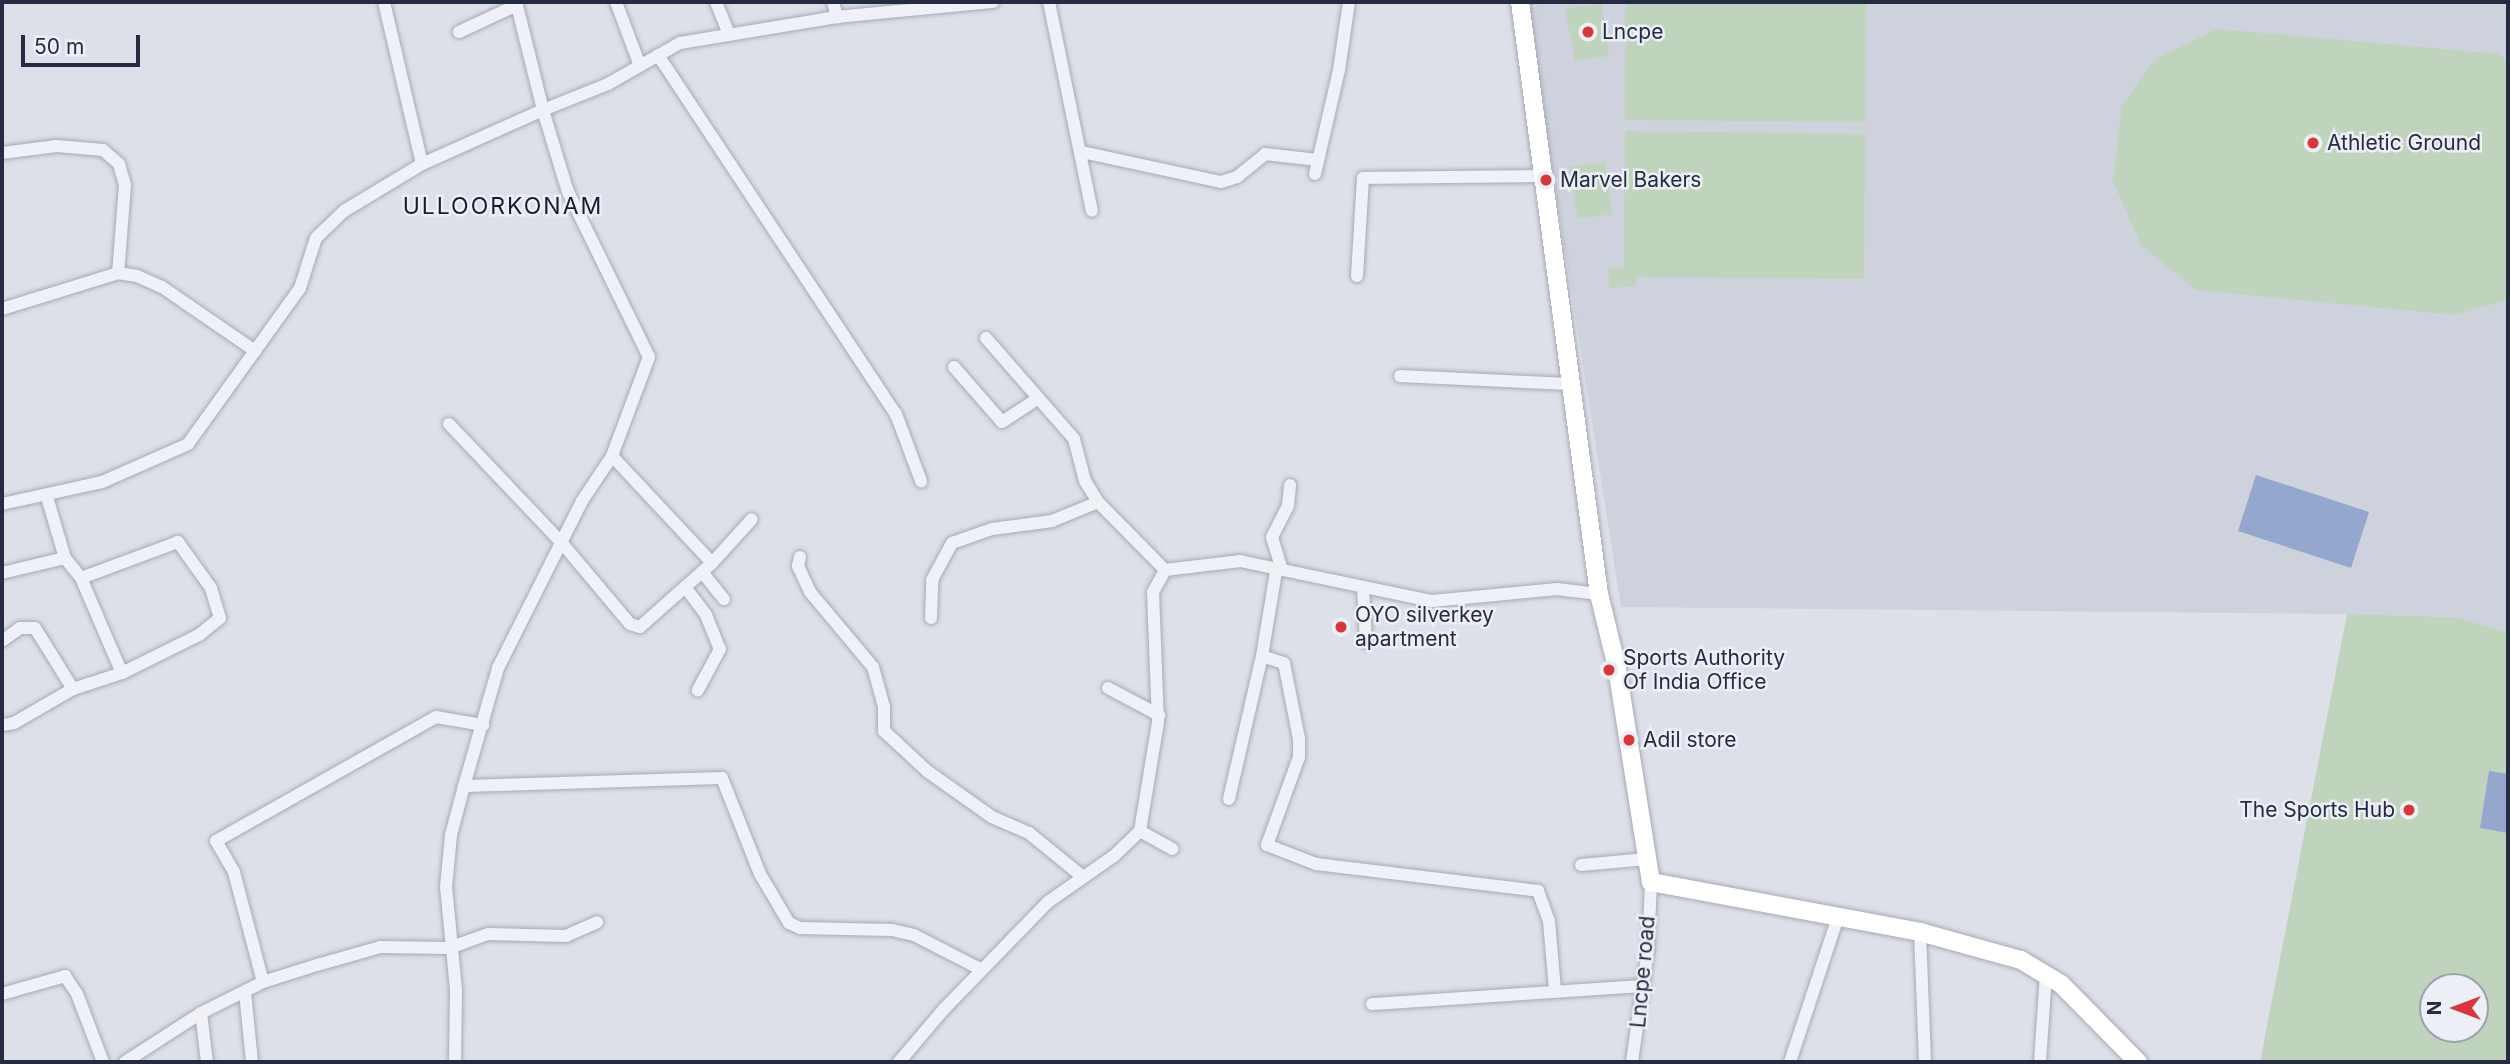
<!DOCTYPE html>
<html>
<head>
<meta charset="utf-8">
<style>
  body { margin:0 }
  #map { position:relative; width:2510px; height:1064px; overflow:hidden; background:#dde0e8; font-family:Inter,sans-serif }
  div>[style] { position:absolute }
  .built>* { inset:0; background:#ced2dd }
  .green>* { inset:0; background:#c0d3bd }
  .water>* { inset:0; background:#94a7cc }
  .roads { filter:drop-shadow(0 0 2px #a6aab6) drop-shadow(0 0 2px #a6aab6) }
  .street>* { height:12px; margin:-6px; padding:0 6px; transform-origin:6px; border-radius:6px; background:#f0f1f6 }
  .secondary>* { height:18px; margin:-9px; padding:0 9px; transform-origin:9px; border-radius:9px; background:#fff }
  .dots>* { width:19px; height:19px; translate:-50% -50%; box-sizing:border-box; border:4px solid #eceff6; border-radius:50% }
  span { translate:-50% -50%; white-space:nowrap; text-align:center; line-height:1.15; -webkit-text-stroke:5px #eceff6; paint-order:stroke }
  .poi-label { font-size:21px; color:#252b40 }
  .left { translate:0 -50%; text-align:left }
  .right { translate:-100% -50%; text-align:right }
  .street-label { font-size:21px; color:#252b40 }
  .neighbourhood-label { font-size:23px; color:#171c30; letter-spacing:2px }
  .frame { position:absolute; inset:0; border:4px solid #252b40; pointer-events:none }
  .north { position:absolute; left:2419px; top:973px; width:70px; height:70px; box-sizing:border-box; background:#eceff6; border:2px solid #9ca1ad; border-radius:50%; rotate:270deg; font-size:19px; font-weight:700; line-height:28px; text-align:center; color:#252b40 }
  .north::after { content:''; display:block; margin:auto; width:24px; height:32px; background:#da3537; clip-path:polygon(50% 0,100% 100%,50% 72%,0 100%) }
  .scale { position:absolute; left:21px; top:35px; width:119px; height:32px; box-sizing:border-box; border:4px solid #252b40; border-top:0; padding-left:9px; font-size:21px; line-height:24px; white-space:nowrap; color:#252b40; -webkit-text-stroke:5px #eceff6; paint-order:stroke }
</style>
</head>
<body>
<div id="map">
  <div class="built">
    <i style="clip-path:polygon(1526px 2px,2508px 2px,2508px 632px,2455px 617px,2347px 614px,1621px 607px)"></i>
  </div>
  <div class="green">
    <i style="clip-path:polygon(1626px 2px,1866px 2px,1865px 122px,1625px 120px)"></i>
    <i style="clip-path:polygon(1602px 4px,1609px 56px,1575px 61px,1565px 9px)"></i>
    <i style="clip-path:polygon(2217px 29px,2499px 54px,2508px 62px,2508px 299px,2456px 315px,2196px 290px,2141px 245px,2113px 181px,2122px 105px,2155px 59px)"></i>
    <i style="clip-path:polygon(1625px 131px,1865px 134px,1864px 279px,1637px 277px,1636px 286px,1610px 288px,1608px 269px,1624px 267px)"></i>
    <i style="clip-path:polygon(1605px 162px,1612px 214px,1578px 219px,1569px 167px)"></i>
    <i style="clip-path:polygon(evenodd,2347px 614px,2455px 617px,2508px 632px,2508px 1062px,2260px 1062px,2347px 614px,2433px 987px,2475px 987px,2475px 1029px,2433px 1029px,2433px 987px)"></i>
  </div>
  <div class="water">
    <i style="clip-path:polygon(2256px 475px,2369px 512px,2351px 568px,2238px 531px)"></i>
    <i style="clip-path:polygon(2489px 771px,2508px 774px,2508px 833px,2480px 828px)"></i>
  </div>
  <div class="roads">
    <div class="street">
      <i style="left:384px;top:2px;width:166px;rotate:76.8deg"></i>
      <i style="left:616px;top:2px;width:68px;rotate:69.4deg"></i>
      <i style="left:716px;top:2px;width:31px;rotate:68deg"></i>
      <i style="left:833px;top:2px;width:16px;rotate:75deg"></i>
      <i style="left:1049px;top:2px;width:213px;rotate:78.4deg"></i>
      <i style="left:459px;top:32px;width:64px;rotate:-25deg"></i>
      <i style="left:658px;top:55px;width:431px;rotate:56.5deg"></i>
      <i style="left:896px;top:414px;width:72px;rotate:69.5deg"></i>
      <i style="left:1082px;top:152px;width:142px;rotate:12.2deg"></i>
      <i style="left:1221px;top:182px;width:17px;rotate:-17deg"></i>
      <i style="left:1237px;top:177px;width:36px;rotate:-39deg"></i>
      <i style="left:1265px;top:154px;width:53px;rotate:6.5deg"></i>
      <i style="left:2px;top:153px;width:55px;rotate:-7.3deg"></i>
      <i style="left:57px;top:146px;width:46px;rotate:5deg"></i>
      <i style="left:103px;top:150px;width:21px;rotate:41deg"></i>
      <i style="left:119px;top:164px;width:22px;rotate:74deg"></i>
      <i style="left:125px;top:185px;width:88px;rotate:94.5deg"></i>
      <i style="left:1315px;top:174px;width:107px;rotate:-77deg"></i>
      <i style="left:1339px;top:70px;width:69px;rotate:-81.6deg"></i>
      <i style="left:1357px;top:276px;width:98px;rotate:-86.5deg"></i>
      <i style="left:1363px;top:178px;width:177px;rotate:-0.6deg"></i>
      <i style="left:2px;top:309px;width:121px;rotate:-17.2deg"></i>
      <i style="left:118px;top:273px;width:19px;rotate:9deg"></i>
      <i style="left:137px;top:276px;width:27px;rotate:24deg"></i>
      <i style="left:162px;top:287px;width:113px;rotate:34.5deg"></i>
      <i style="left:986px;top:338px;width:134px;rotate:48.9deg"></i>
      <i style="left:1074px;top:439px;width:43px;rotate:75.3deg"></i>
      <i style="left:1085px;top:481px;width:25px;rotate:58deg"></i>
      <i style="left:1098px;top:502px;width:95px;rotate:45.4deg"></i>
      <i style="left:954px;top:367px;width:73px;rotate:48.9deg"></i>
      <i style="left:1002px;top:422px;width:42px;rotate:-33.3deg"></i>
      <i style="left:1400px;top:376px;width:168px;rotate:2.7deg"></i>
      <i style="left:449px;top:424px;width:163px;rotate:46.5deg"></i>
      <i style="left:561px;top:542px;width:107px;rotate:49.9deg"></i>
      <i style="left:630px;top:624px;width:10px;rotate:17deg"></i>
      <i style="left:640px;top:627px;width:96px;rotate:-41.6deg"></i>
      <i style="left:712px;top:563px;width:59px;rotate:-47.7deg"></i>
      <i style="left:612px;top:456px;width:146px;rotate:46.9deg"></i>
      <i style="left:47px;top:497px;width:64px;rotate:73.6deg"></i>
      <i style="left:65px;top:558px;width:26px;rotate:51deg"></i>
      <i style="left:81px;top:578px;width:103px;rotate:66.7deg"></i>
      <i style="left:2px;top:504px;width:102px;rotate:-12.4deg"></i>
      <i style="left:102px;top:482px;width:94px;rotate:-23.8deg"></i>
      <i style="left:188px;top:444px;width:192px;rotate:-54.3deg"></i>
      <i style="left:300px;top:288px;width:52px;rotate:-72.3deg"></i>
      <i style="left:316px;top:238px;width:39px;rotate:-44deg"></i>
      <i style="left:344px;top:211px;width:91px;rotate:-31.1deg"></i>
      <i style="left:422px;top:164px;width:133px;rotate:-24.1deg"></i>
      <i style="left:543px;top:110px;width:111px;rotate:-104deg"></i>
      <i style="left:800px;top:557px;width:9px;rotate:103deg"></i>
      <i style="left:798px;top:566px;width:29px;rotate:65deg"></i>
      <i style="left:810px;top:592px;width:98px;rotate:50deg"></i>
      <i style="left:873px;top:667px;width:41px;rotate:74.6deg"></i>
      <i style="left:884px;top:707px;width:24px;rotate:90deg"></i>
      <i style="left:884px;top:731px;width:59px;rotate:42.9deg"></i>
      <i style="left:927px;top:771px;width:80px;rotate:35.3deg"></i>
      <i style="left:992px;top:817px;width:40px;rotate:23.4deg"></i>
      <i style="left:1029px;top:833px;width:70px;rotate:39.2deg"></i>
      <i style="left:1282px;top:570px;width:34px;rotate:-107deg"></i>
      <i style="left:1272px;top:537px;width:36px;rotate:-63deg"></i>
      <i style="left:1288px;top:505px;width:20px;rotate:-84deg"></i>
      <i style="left:702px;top:572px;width:35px;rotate:51deg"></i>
      <i style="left:2px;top:573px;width:65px;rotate:-13.4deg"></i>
      <i style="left:685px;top:587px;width:35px;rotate:53deg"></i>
      <i style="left:706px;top:615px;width:37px;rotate:68deg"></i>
      <i style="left:720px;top:649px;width:47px;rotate:118.2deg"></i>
      <i style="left:1363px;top:588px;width:54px;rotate:86.8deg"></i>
      <i style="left:931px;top:618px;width:38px;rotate:-88deg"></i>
      <i style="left:932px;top:580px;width:42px;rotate:-61.6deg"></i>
      <i style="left:952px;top:543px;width:42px;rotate:-19.3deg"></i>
      <i style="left:992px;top:529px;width:61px;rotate:-7.6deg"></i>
      <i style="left:1052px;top:521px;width:50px;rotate:-22.4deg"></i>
      <i style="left:2px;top:641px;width:22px;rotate:-36deg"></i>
      <i style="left:20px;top:628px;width:15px"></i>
      <i style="left:35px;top:628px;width:72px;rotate:58.1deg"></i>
      <i style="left:73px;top:689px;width:52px;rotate:-18.1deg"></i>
      <i style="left:122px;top:673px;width:86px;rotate:-26.3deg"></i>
      <i style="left:199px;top:635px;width:27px;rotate:-39deg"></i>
      <i style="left:220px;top:618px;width:31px;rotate:-107deg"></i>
      <i style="left:211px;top:588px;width:57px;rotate:-125.7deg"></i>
      <i style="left:178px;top:542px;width:103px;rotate:159.6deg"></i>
      <i style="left:1262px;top:656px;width:23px;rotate:18deg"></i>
      <i style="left:1284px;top:663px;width:77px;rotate:78.8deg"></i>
      <i style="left:1299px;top:739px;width:18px;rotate:90deg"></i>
      <i style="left:1299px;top:757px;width:94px;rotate:110deg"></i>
      <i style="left:1267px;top:845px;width:53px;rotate:21.2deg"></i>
      <i style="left:1316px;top:864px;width:224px;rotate:6.9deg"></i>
      <i style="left:1538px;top:891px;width:32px;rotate:70deg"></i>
      <i style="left:1549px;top:921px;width:69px;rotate:85deg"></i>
      <i style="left:1108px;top:688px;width:58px;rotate:27.9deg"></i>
      <i style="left:2px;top:725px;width:12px;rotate:-9deg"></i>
      <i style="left:14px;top:723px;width:68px;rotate:-30deg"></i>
      <i style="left:464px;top:786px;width:258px;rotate:-1.8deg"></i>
      <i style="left:722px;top:778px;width:103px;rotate:68.4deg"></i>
      <i style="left:760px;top:874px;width:57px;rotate:59.4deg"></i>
      <i style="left:789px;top:923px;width:12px;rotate:24deg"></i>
      <i style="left:800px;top:928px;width:92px;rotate:1.2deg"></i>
      <i style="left:892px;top:930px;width:23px;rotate:13deg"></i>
      <i style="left:914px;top:935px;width:76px;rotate:27.2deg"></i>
      <i style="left:1229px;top:799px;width:147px;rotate:-77deg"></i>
      <i style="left:1262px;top:656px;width:86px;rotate:-80.6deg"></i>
      <i style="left:1140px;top:831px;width:37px;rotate:29deg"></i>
      <i style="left:1581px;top:865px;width:66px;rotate:-5.2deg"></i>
      <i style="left:1920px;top:932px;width:130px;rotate:87.8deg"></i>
      <i style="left:263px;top:982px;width:114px;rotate:-104.8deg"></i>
      <i style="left:234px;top:872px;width:36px;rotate:-120deg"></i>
      <i style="left:216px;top:841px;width:253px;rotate:-29.4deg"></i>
      <i style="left:436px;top:717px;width:48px;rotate:9.7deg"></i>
      <i style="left:245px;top:992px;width:70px;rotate:84.3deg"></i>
      <i style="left:2px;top:994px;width:66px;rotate:-15.9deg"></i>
      <i style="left:65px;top:976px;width:22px;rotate:56deg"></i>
      <i style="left:77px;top:994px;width:73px;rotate:69.1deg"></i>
      <i style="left:1372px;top:1004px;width:272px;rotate:-3.8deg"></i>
      <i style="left:201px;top:1013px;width:49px;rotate:83deg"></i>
      <i style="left:125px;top:1062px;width:90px;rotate:-32.8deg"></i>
      <i style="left:201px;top:1013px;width:69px;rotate:-26.6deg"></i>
      <i style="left:263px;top:982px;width:57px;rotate:-17.5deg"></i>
      <i style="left:317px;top:965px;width:66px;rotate:-15.9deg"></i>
      <i style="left:380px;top:947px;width:69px;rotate:0.8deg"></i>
      <i style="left:449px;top:948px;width:41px;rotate:-19.7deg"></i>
      <i style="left:488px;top:934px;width:78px;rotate:1.5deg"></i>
      <i style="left:566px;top:936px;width:34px;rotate:-24deg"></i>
      <i style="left:455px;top:1062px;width:72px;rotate:-89.2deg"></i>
      <i style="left:456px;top:990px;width:103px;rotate:-95.5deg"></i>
      <i style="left:446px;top:887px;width:52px;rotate:-84.5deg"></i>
      <i style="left:451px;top:835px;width:51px;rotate:-75.1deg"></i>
      <i style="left:464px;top:786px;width:123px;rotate:-73.9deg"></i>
      <i style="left:498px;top:668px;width:187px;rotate:-63.3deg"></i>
      <i style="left:582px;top:501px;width:54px;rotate:-56.3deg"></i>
      <i style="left:612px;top:456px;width:106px;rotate:-69.5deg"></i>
      <i style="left:649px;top:357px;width:184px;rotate:-116.1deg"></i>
      <i style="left:568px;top:192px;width:86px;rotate:-107deg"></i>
      <i style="left:543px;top:110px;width:70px;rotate:-21.8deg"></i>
      <i style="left:608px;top:84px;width:83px;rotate:-29.7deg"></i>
      <i style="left:680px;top:43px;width:159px;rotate:-9.4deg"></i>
      <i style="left:837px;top:17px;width:157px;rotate:-5.5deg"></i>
      <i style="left:899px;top:1062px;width:70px;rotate:-49.7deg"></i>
      <i style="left:944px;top:1009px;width:149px;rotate:-45.8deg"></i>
      <i style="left:1048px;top:902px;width:82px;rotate:-35deg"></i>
      <i style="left:1115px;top:855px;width:35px;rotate:-44deg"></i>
      <i style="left:1140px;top:831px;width:110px;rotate:-80.6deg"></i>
      <i style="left:1158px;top:722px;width:130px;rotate:-92.2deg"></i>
      <i style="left:1153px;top:592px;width:25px;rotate:-61deg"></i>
      <i style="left:1165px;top:570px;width:76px;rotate:-6.8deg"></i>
      <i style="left:1240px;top:561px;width:196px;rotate:11.8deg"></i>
      <i style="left:1432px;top:601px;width:126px;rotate:-5.5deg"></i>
      <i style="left:1557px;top:589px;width:42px;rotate:6.8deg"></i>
      <i style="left:1632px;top:1062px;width:113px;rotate:-81.9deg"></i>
      <i style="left:1648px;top:950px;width:68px;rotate:-87.5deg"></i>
      <i style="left:1790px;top:1062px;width:153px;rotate:-71.7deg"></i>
      <i style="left:2040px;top:1062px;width:87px;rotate:-86.1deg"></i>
    </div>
    <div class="secondary">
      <i style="left:1520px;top:2px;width:597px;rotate:82.4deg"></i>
      <i style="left:1599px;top:594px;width:76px;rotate:76.3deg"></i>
      <i style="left:1617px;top:668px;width:217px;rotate:81deg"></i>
      <i style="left:1651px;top:882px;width:274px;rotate:10.5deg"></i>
      <i style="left:1920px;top:932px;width:105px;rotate:15.5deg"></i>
      <i style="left:2021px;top:960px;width:47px;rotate:31deg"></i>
      <i style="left:2061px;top:984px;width:110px;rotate:45.4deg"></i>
    </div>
  </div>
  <div class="dots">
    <i style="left:1588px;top:32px;background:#da3537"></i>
    <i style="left:2313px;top:143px;background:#da3537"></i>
    <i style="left:1546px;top:180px;background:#da3537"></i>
    <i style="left:1341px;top:627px;background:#da3537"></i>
    <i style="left:1609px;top:670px;background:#da3537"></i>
    <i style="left:1629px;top:740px;background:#da3537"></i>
    <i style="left:2409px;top:810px;background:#da3537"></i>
  </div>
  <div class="poi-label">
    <span class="left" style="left:1602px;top:32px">Lncpe</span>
    <span class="left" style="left:2327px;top:143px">Athletic Ground</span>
    <span class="left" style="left:1560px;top:180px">Marvel Bakers</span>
    <span class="left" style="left:1355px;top:627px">OYO silverkey<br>apartment</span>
    <span class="left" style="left:1623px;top:670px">Sports Authority<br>Of India Office</span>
    <span class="left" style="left:1643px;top:740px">Adil store</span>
    <span class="right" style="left:2395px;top:810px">The Sports Hub</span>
  </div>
  <div class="street-label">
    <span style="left:1643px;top:972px;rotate:-85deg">Lncpe road</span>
  </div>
  <div class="neighbourhood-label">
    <span style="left:503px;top:206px">ULLOORKONAM</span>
  </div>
  <div class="frame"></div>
  <div class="north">N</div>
  <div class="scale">50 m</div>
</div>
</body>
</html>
